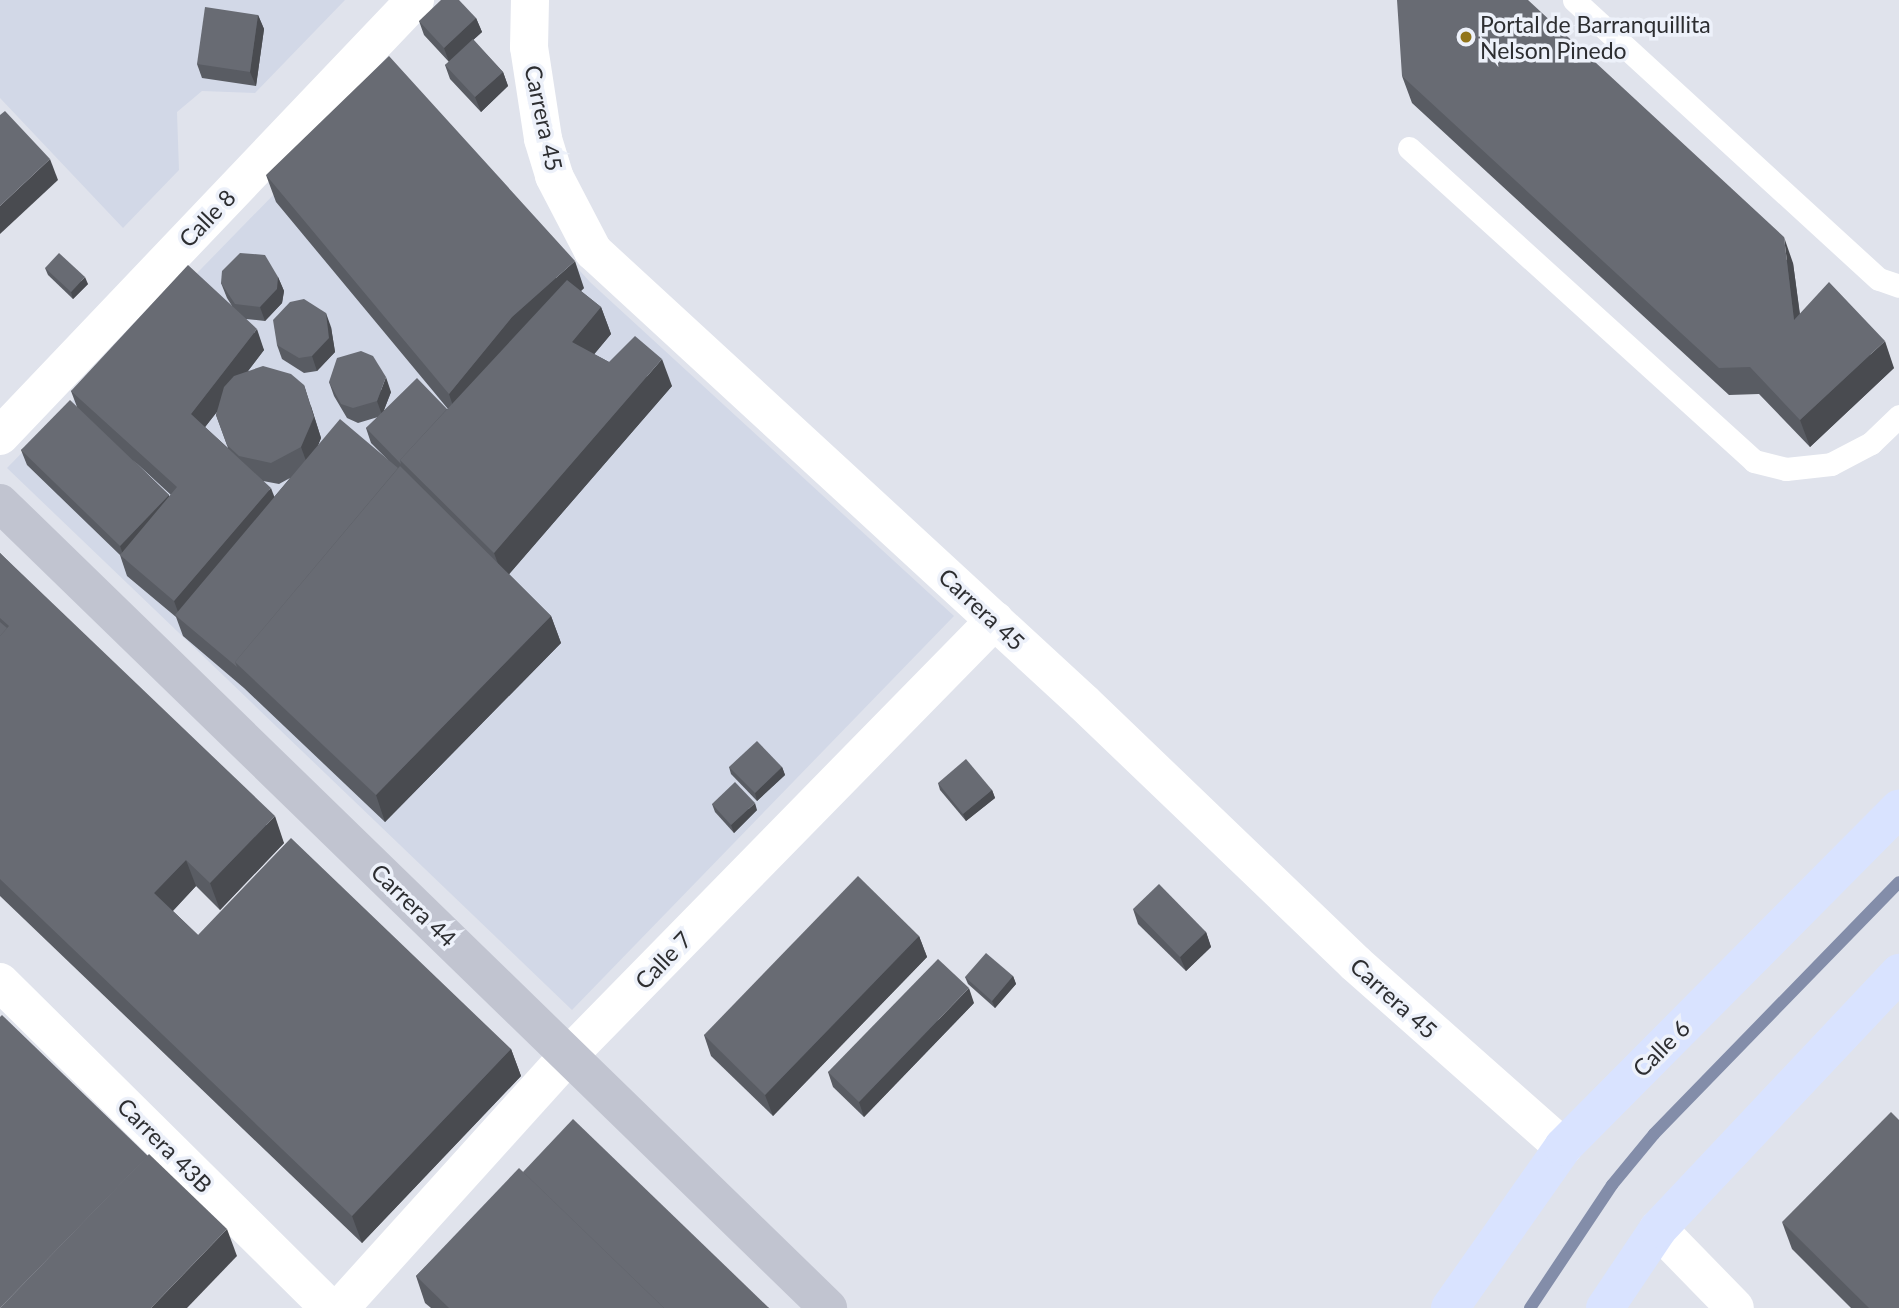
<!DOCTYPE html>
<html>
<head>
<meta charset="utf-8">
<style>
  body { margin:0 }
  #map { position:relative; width:1899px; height:1308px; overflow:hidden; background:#e0e3ec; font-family:Lato,sans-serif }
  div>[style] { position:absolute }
  .built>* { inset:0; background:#d2d8e7 }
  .stream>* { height:12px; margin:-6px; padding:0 6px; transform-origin:6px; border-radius:6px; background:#838da9 }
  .lane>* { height:23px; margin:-11.5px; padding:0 11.5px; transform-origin:11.5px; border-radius:11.5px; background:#fff }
  .street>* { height:38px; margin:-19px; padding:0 19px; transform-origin:19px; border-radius:19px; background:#fff }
  .secondary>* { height:38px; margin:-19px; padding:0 19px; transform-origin:19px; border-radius:19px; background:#c1c4d0 }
  .primary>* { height:38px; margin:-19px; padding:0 19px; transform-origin:19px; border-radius:19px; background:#d9e3ff }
  .wall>* { inset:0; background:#595c63 }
  .shaded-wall>* { inset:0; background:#494b50 }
  .building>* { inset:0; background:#686b73 }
  .dots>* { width:19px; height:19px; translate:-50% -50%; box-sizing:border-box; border:4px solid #edf1fa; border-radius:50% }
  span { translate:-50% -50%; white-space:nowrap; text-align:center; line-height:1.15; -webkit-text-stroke:7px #edf1fa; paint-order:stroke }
  .poi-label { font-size:23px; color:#2d2e31 }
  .left { translate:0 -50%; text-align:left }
  .street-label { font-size:23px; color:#2d2e31 }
</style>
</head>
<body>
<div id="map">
  <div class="built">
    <i style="clip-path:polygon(0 0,345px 0,255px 93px,202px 91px,177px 112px,179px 170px,123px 228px,0 98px)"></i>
    <i style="clip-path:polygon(396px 69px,590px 282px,954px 616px,572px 1010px,7px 468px)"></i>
  </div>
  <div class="stream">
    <i style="left:1530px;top:1308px;width:148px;rotate:-56.3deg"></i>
    <i style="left:1612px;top:1185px;width:66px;rotate:-50.5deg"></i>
    <i style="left:1654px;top:1134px;width:351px;rotate:-45.8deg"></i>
  </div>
  <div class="lane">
    <i style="left:1574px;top:0;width:413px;rotate:42.5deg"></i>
    <i style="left:1879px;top:279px;width:21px;rotate:19deg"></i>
    <i style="left:1409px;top:148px;width:466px;rotate:42.2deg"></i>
    <i style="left:1754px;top:461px;width:33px;rotate:14deg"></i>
    <i style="left:1786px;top:469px;width:45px;rotate:-6.3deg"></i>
    <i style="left:1831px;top:464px;width:45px;rotate:-27.7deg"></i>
    <i style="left:1871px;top:443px;width:39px;rotate:-44deg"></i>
  </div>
  <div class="street">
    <i style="left:530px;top:0;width:47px;rotate:91.2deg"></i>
    <i style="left:529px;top:47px;width:93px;rotate:81.3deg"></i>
    <i style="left:543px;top:139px;width:39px;rotate:73deg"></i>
    <i style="left:554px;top:176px;width:85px;rotate:62.5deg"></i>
    <i style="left:593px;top:251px;width:667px;rotate:42.63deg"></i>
    <i style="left:1084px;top:703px;width:376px;rotate:43.8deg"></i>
    <i style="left:1355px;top:963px;width:278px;rotate:41.5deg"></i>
    <i style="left:0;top:436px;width:602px;rotate:-46.41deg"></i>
    <i style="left:0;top:982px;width:464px;rotate:44.7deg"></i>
    <i style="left:1658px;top:1229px;width:110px;rotate:45.7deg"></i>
    <i style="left:340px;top:1308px;width:340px;rotate:-47.9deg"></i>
    <i style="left:568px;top:1056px;width:610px;rotate:-45.6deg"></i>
  </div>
  <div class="secondary">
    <i style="left:0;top:503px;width:1155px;rotate:44.19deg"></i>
  </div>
  <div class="primary">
    <i style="left:1450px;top:1308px;width:197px;rotate:-54.9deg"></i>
    <i style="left:1563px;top:1147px;width:477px;rotate:-45.2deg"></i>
    <i style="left:1605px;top:1308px;width:95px;rotate:-56.1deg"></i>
    <i style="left:1658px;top:1229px;width:352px;rotate:-46.7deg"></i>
  </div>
  <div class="wall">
    <i style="clip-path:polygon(258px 15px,264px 29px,256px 86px,202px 78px,197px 64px)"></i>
    <i style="clip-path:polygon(476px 18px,482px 32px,473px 40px,503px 72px,508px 86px,481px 112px,450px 79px,445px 65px,449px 62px,424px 35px,419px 21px)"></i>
    <i style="clip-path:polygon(1402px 76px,1793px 263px,1800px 314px,1894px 368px,1810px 447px,1759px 394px,1729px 395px,1412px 103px)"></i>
    <i style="clip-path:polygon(evenodd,266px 175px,584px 288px,581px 291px,601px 307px,611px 334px,594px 354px,609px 362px,672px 386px,509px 574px,551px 616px,561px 643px,385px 822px,244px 688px,183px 636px,176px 617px,127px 576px,120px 555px,27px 465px,21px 450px,77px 407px,71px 391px,232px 306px,227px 298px,221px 283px,278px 277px,284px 291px,282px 303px,265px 321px,246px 319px,264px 350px,248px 371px,311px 406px,321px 438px,318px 445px,388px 460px,371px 443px,366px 428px,378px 417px,358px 423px,347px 418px,334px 396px,329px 382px,391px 392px,384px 410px,448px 409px,276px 202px,266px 175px,217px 412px,216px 415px,228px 448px,205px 427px,217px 412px,266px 175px,133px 460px,171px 495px,169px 497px,169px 495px,133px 460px,266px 175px,290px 478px,274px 497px,263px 481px,279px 484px,290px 478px)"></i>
    <i style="clip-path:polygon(45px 268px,88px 284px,73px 299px,48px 275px)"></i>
    <i style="clip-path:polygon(331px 327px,335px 352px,317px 371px,304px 373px,282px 359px,277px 345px)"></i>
    <i style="clip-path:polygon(0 553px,284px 843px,220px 910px,196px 886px,173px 911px,198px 935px,511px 1049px,521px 1076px,362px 1243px,0 896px)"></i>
    <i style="clip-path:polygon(729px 767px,782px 767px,785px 775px,757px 801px,731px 774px)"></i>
    <i style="clip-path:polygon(938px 783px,992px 790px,995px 798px,966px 821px,940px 790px)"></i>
    <i style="clip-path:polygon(712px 804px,757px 810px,734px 833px,715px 812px)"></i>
    <i style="clip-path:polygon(1133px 909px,1206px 932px,1211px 947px,1186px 971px,1138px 924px)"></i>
    <i style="clip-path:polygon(919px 936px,927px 957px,773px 1116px,711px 1056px,704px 1035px)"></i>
    <i style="clip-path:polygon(1013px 976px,1016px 984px,995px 1008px,968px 984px,965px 977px)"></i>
    <i style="clip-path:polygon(974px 1003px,864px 1117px,833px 1087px,828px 1072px)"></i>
    <i style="clip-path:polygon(523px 1172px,769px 1308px,431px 1308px,425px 1303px,416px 1276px)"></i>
    <i style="clip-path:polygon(1782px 1222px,1899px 1308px,1851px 1308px,1792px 1249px)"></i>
  </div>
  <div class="shaded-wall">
    <i style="clip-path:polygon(258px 15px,264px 29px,256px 86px,250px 72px)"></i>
    <i style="clip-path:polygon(476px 18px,482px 32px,449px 62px,444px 48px)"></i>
    <i style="clip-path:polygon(503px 72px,508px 86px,481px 112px,475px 97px)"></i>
    <i style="clip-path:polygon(50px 159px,58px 180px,0 234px,0 206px)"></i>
    <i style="clip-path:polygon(1784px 237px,1793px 263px,1804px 347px,1794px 320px)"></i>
    <i style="clip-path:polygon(575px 261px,584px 288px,522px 344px,458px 421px,449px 394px,512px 317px)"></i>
    <i style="clip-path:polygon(85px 277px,88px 284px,73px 299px,71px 292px)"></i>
    <i style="clip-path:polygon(278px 277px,284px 291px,282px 303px,265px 321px,260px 307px)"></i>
    <i style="clip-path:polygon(601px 307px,611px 334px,582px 369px,572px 342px)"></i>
    <i style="clip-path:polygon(326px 313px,331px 327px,335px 352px,317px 371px,312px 356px)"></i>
    <i style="clip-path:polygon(257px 329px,264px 350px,199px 435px,191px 414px)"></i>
    <i style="clip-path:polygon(1885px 341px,1894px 368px,1810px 447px,1800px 420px)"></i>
    <i style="clip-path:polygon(662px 359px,672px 386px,504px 580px,494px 553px)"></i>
    <i style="clip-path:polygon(386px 377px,391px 392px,382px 415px,377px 401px)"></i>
    <i style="clip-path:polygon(304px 385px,321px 438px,309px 469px,301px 447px)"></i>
    <i style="clip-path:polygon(271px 488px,279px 509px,181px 620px,174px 601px)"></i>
    <i style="clip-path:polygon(169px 495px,174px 510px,125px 560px,120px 546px)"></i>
    <i style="clip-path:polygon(551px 616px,561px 643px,385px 822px,376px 795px)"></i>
    <i style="clip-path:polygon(782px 767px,785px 775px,757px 801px,755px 793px)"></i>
    <i style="clip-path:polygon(992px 790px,995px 798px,966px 821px,963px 814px)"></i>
    <i style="clip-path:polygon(755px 803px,757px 810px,734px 833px,731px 825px)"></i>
    <i style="clip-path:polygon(275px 816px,284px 843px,220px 910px,210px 883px)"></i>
    <i style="clip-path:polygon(186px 860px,196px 886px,164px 920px,154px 893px)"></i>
    <i style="clip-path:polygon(1206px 932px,1211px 947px,1186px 971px,1180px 957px)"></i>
    <i style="clip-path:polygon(919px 936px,927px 957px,773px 1116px,765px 1095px)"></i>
    <i style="clip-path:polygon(1013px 976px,1016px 984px,995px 1008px,992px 1001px)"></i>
    <i style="clip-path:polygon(969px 988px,974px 1003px,864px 1117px,859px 1102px)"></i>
    <i style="clip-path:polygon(511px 1049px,521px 1076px,362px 1243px,352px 1216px)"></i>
    <i style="clip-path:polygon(227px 1229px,237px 1256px,187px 1308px,151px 1308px)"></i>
  </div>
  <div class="building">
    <i style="clip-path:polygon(441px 0,459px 0,476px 18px,444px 48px,419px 21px)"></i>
    <i style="clip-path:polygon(1397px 0,1528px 0,1784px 237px,1794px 320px,1829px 282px,1885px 341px,1800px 420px,1750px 367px,1719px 368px,1402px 76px)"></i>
    <i style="clip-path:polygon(205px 7px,258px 15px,250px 72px,197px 64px)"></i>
    <i style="clip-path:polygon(473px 39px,503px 72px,475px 97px,445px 65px)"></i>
    <i style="clip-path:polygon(389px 56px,575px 261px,512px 317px,449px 394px,266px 175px)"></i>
    <i style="clip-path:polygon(5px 111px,50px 159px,0 206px,0 115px)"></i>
    <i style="clip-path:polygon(59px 253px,85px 277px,71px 292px,45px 268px)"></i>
    <i style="clip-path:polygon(240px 253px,265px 255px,278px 277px,277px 289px,260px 307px,235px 304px,221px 283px,222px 271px)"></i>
    <i style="clip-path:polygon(188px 265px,257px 329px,191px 414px,271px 488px,174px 601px,120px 555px,177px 487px,71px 391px)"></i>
    <i style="clip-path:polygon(567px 280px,601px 307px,572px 342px,609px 362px,635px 336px,662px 359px,494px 553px,400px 460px)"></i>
    <i style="clip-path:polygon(304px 299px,326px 313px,329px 338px,312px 356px,299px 358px,277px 345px,273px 320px,290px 302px)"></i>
    <i style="clip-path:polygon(361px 351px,373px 356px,386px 377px,377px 401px,353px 408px,341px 404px,329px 382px,337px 358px)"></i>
    <i style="clip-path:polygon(263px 366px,291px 374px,304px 385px,314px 417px,301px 447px,271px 463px,239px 456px,227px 445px,216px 415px,224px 387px,234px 376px)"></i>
    <i style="clip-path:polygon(417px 378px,447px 409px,400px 460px,401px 464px,366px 428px)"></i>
    <i style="clip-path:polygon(70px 400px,169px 495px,120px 546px,21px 450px)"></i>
    <i style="clip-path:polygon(340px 419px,398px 468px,235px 662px,237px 667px,175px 615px)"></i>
    <i style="clip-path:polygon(400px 466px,551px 616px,376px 795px,235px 662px)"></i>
    <i style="clip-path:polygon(0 553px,275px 816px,210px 883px,186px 860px,154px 893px,198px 935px,291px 838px,511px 1049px,352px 1216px,0 879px,0 636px,9px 626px,0 618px)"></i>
    <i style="clip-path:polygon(0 622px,7px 628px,0 636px)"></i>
    <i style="clip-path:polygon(757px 741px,782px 767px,755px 793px,729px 767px)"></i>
    <i style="clip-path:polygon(966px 759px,992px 790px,963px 814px,938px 783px)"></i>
    <i style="clip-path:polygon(735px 782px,755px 803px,731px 825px,712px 804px)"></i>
    <i style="clip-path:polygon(858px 876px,919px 936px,765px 1095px,704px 1035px)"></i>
    <i style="clip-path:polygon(1159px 884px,1206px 932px,1180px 957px,1133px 909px)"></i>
    <i style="clip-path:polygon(986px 953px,1013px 976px,992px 1001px,965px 977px)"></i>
    <i style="clip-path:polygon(938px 959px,969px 988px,859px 1102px,828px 1072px)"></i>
    <i style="clip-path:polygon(2px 1015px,148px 1156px,0 1308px,0 1017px)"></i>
    <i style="clip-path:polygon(1891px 1112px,1899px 1120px,1899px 1308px,1869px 1308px,1782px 1222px)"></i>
    <i style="clip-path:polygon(573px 1119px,769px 1308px,664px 1308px,523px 1172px)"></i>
    <i style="clip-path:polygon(149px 1154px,227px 1229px,151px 1308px,0 1308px)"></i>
    <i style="clip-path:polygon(519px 1168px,664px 1308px,449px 1308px,416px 1276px)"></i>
  </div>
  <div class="dots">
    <i style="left:1466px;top:37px;background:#92751b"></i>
  </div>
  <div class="poi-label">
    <span class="left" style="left:1480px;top:37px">Portal de Barranquillita<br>Nelson Pinedo</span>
  </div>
  <div class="street-label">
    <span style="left:544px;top:118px;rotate:78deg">Carrera 45</span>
    <span style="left:207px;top:218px;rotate:-46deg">Calle 8</span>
    <span style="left:982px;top:609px;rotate:43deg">Carrera 45</span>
    <span style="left:414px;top:905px;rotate:44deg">Carrera 44</span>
    <span style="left:663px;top:960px;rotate:-46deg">Calle 7</span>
    <span style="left:1394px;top:998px;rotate:42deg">Carrera 45</span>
    <span style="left:1661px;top:1048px;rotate:-45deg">Calle 6</span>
    <span style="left:165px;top:1145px;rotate:45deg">Carrera 43B</span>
  </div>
</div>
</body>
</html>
